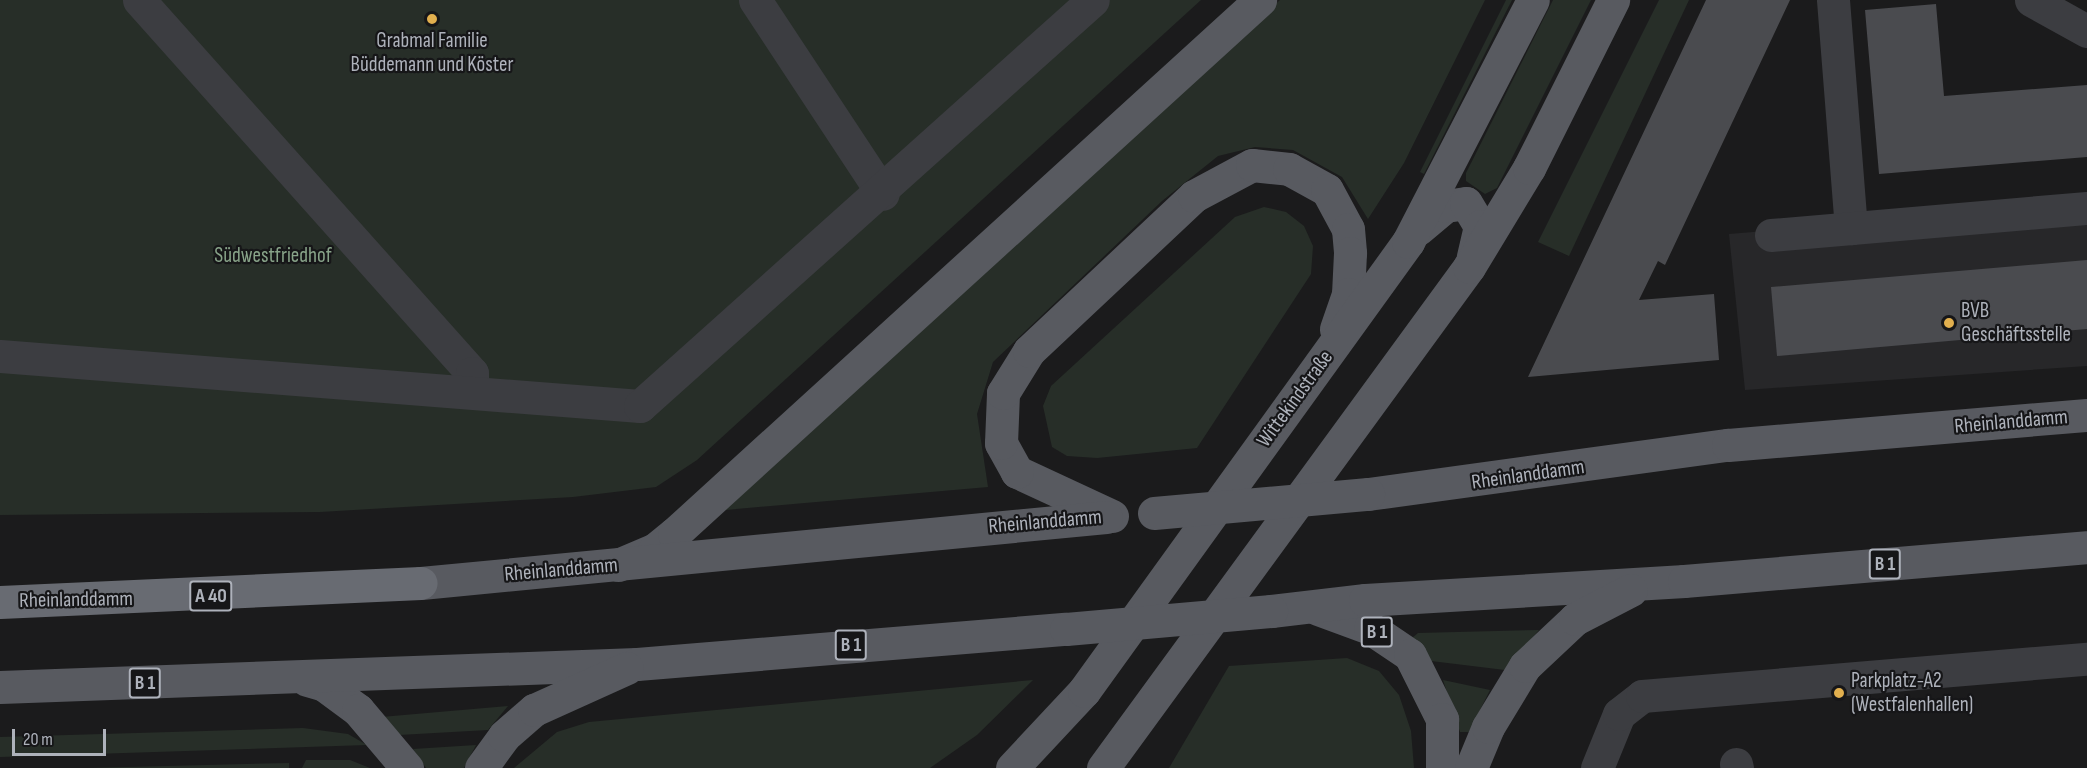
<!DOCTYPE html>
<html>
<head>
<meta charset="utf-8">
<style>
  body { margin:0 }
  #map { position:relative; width:2087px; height:768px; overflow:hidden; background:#1b1b1c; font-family:"Sofia Sans Condensed",sans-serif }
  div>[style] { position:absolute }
  .built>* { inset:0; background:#272729 }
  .green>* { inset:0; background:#272e28 }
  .building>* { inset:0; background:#4a4b4f }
  .minor>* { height:33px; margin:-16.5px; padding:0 16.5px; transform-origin:16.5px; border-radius:16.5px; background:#3c3d41 }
  .major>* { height:33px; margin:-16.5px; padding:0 16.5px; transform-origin:16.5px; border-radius:16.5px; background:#585a60 }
  .highway>* { height:33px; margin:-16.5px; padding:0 16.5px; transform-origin:16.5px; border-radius:16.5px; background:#686b72 }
  .major-bridge>* { height:33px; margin:-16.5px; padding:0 16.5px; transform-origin:16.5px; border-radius:16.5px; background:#585a60 }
  .dots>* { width:16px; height:16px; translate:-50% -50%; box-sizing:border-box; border:3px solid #161618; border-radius:50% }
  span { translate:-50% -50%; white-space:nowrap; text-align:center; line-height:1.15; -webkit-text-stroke:4.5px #161618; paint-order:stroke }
  .shield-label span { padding:2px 4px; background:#161618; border:2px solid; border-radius:4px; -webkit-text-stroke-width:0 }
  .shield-label { font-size:20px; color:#aeb2bb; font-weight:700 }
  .poi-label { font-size:21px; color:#aeb2bb }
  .left { translate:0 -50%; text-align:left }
  .park-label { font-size:21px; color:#88a389 }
  .street-label { font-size:21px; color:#aeb2bb }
  .scale { position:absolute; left:12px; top:729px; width:94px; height:27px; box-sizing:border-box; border:3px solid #aeb2bb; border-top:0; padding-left:8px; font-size:18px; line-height:21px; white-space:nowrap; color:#aeb2bb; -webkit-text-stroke:4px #161618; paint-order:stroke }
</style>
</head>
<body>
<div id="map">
  <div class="built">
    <i style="clip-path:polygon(2087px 204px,2087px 366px,1745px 390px,1729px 234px)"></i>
  </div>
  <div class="green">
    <i style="clip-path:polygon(0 0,1201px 0,697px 460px,656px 487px,573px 497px,320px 512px,0 515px)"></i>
    <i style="clip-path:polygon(1280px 0,1485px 0,1404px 163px,1368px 219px,1342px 177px,1293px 150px,1255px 147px,1218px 156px,1162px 201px,993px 362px,977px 414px,988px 487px,725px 510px)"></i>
    <i style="clip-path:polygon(1506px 0,1512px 0,1424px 174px,1420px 172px)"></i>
    <i style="clip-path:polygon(1553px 0,1591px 0,1497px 188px,1485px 194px,1466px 181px,1466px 173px)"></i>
    <i style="clip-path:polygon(1659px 0,1689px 0,1569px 256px,1538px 242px)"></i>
    <i style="clip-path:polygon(1264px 207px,1286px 212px,1304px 226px,1313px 246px,1311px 274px,1197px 448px,1097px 458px,1067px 456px,1052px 447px,1043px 406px,1051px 386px,1235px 217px)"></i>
    <i style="clip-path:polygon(1539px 630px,1505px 670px,1431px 661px,1412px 638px,1418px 633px)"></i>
    <i style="clip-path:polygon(1347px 658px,1379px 671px,1399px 695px,1411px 731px,1414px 768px,1169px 768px,1229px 666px)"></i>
    <i style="clip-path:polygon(1033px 680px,977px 735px,930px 768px,514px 768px,557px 732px,589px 722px)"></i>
    <i style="clip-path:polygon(1443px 680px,1490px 690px,1469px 732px,1460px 732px)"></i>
    <i style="clip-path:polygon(508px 706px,488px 730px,399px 735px,381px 717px)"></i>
    <i style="clip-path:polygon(303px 728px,348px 734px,367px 745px,0 757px,0 737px)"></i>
    <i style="clip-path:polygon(476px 745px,464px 768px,426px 768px,413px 749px)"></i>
    <i style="clip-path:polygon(306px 760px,350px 760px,370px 768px,302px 768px)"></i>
    <i style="clip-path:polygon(289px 763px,289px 768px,86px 768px)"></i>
  </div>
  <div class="building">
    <i style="clip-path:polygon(1706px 0,1790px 0,1665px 265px,1658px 261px,1639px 300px,1714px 294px,1719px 360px,1528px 377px)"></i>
    <i style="clip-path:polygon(1936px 4px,1944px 96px,2087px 85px,2087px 157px,1879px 174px,1865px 10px)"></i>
    <i style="clip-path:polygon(2087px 260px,2087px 329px,1777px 356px,1771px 287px)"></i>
  </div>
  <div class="minor">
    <i style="left:139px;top:0;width:500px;rotate:48.24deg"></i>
    <i style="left:472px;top:373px;width:18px;rotate:90deg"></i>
    <i style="left:755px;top:0;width:232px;rotate:56.6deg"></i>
    <i style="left:1833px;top:0;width:229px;rotate:85.5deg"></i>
    <i style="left:2031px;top:0;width:64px;rotate:29deg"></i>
    <i style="left:1771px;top:235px;width:317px;rotate:-4.9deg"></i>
    <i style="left:0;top:356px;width:642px;rotate:4.47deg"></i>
    <i style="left:640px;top:406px;width:608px;rotate:-41.87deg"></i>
    <i style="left:1736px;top:764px;width:4px;rotate:76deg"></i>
    <i style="left:1597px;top:768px;width:58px;rotate:-67.8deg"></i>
    <i style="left:1619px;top:714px;width:29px;rotate:-38deg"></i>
    <i style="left:1642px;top:696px;width:447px;rotate:-4.8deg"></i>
  </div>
  <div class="major">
    <i style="left:1418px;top:229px;width:35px;rotate:-40deg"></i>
    <i style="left:1445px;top:206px;width:21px;rotate:-8deg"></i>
    <i style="left:1466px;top:203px;width:27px;rotate:59deg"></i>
    <i style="left:1480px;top:226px;width:32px;rotate:103deg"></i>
    <i style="left:1368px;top:494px;width:363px;rotate:-7.8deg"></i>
    <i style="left:1728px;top:445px;width:360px;rotate:-4.8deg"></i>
    <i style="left:1112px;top:516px;width:105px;rotate:-155.1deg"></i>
    <i style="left:1017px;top:472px;width:33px;rotate:-119deg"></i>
    <i style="left:1001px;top:443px;width:50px;rotate:-87.7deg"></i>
    <i style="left:1003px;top:393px;width:49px;rotate:-58.2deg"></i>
    <i style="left:1029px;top:351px;width:226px;rotate:-43.2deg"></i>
    <i style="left:1194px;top:196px;width:66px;rotate:-28.1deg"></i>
    <i style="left:1252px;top:165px;width:37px;rotate:6deg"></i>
    <i style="left:1289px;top:169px;width:43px;rotate:28.9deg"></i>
    <i style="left:1327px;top:190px;width:44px;rotate:61.7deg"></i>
    <i style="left:1348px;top:229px;width:24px;rotate:85deg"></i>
    <i style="left:1350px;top:253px;width:41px;rotate:92.8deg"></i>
    <i style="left:1348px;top:294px;width:37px;rotate:109deg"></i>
    <i style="left:618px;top:565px;width:39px;rotate:-23deg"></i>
    <i style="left:654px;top:550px;width:26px;rotate:-39deg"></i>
    <i style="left:674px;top:534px;width:793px;rotate:-42.34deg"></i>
    <i style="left:421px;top:583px;width:688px;rotate:-5.5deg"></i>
    <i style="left:1318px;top:609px;width:55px;rotate:20.1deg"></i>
    <i style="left:1370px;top:628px;width:48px;rotate:34deg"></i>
    <i style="left:1410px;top:655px;width:72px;rotate:63.4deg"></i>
    <i style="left:1442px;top:719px;width:49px;rotate:90deg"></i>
    <i style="left:1271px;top:611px;width:95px;rotate:-6.7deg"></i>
    <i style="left:1365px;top:600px;width:320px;rotate:-3.4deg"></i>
    <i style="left:1684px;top:581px;width:404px;rotate:-4.8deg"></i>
    <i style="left:307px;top:680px;width:18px;rotate:16deg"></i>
    <i style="left:324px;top:685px;width:42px;rotate:36.3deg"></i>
    <i style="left:358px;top:710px;width:76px;rotate:49.8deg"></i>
    <i style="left:0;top:687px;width:637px;rotate:-2.07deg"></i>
    <i style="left:637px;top:664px;width:430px;rotate:-4.7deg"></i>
    <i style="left:481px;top:768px;width:39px;rotate:-54deg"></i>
    <i style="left:504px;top:736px;width:40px;rotate:-41deg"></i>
    <i style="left:534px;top:710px;width:102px;rotate:-24.3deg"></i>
    <i style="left:1012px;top:768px;width:105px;rotate:-46.9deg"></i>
    <i style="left:1084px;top:691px;width:554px;rotate:-54.19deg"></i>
    <i style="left:1408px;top:242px;width:272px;rotate:-62.7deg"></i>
    <i style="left:1103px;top:768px;width:620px;rotate:-53.85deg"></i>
    <i style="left:1469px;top:267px;width:116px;rotate:-58.8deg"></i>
    <i style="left:1529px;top:168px;width:188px;rotate:-63.4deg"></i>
    <i style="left:1471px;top:768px;width:44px;rotate:-67.5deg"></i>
    <i style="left:1488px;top:727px;width:71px;rotate:-58.8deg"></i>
    <i style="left:1525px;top:666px;width:69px;rotate:-43.2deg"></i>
    <i style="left:1575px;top:619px;width:63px;rotate:-27.4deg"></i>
  </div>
  <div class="highway">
    <i style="left:0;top:602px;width:421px;rotate:-2.6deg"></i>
  </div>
  <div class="major-bridge">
    <i style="left:1154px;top:513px;width:215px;rotate:-5.1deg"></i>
    <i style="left:1066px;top:629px;width:206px;rotate:-5deg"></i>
  </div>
  <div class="dots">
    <i style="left:432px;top:19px;background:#e1af4e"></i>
    <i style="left:1949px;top:323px;background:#e1af4e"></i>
    <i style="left:1839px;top:693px;background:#e1af4e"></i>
  </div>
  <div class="shield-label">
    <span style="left:1885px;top:564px">B 1</span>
    <span style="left:211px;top:596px">A 40</span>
    <span style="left:1377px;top:632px">B 1</span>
    <span style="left:851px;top:645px">B 1</span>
    <span style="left:145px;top:683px">B 1</span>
  </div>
  <div class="poi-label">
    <span style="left:432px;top:53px">Grabmal Familie<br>Büddemann und Köster</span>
    <span class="left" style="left:1961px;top:323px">BVB<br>Geschäftsstelle</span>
    <span class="left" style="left:1851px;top:693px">Parkplatz-A2<br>(Westfalenhallen)</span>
  </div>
  <div class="park-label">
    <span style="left:273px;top:256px">Südwestfriedhof</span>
  </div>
  <div class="street-label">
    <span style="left:1295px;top:399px;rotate:-54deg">Wittekindstraße</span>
    <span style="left:2011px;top:422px;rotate:-5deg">Rheinlanddamm</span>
    <span style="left:1528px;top:475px;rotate:-8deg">Rheinlanddamm</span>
    <span style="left:1045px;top:522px;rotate:-5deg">Rheinlanddamm</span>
    <span style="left:561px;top:570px;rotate:-5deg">Rheinlanddamm</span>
    <span style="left:76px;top:600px;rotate:-1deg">Rheinlanddamm</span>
  </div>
  <div class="scale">20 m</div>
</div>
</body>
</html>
